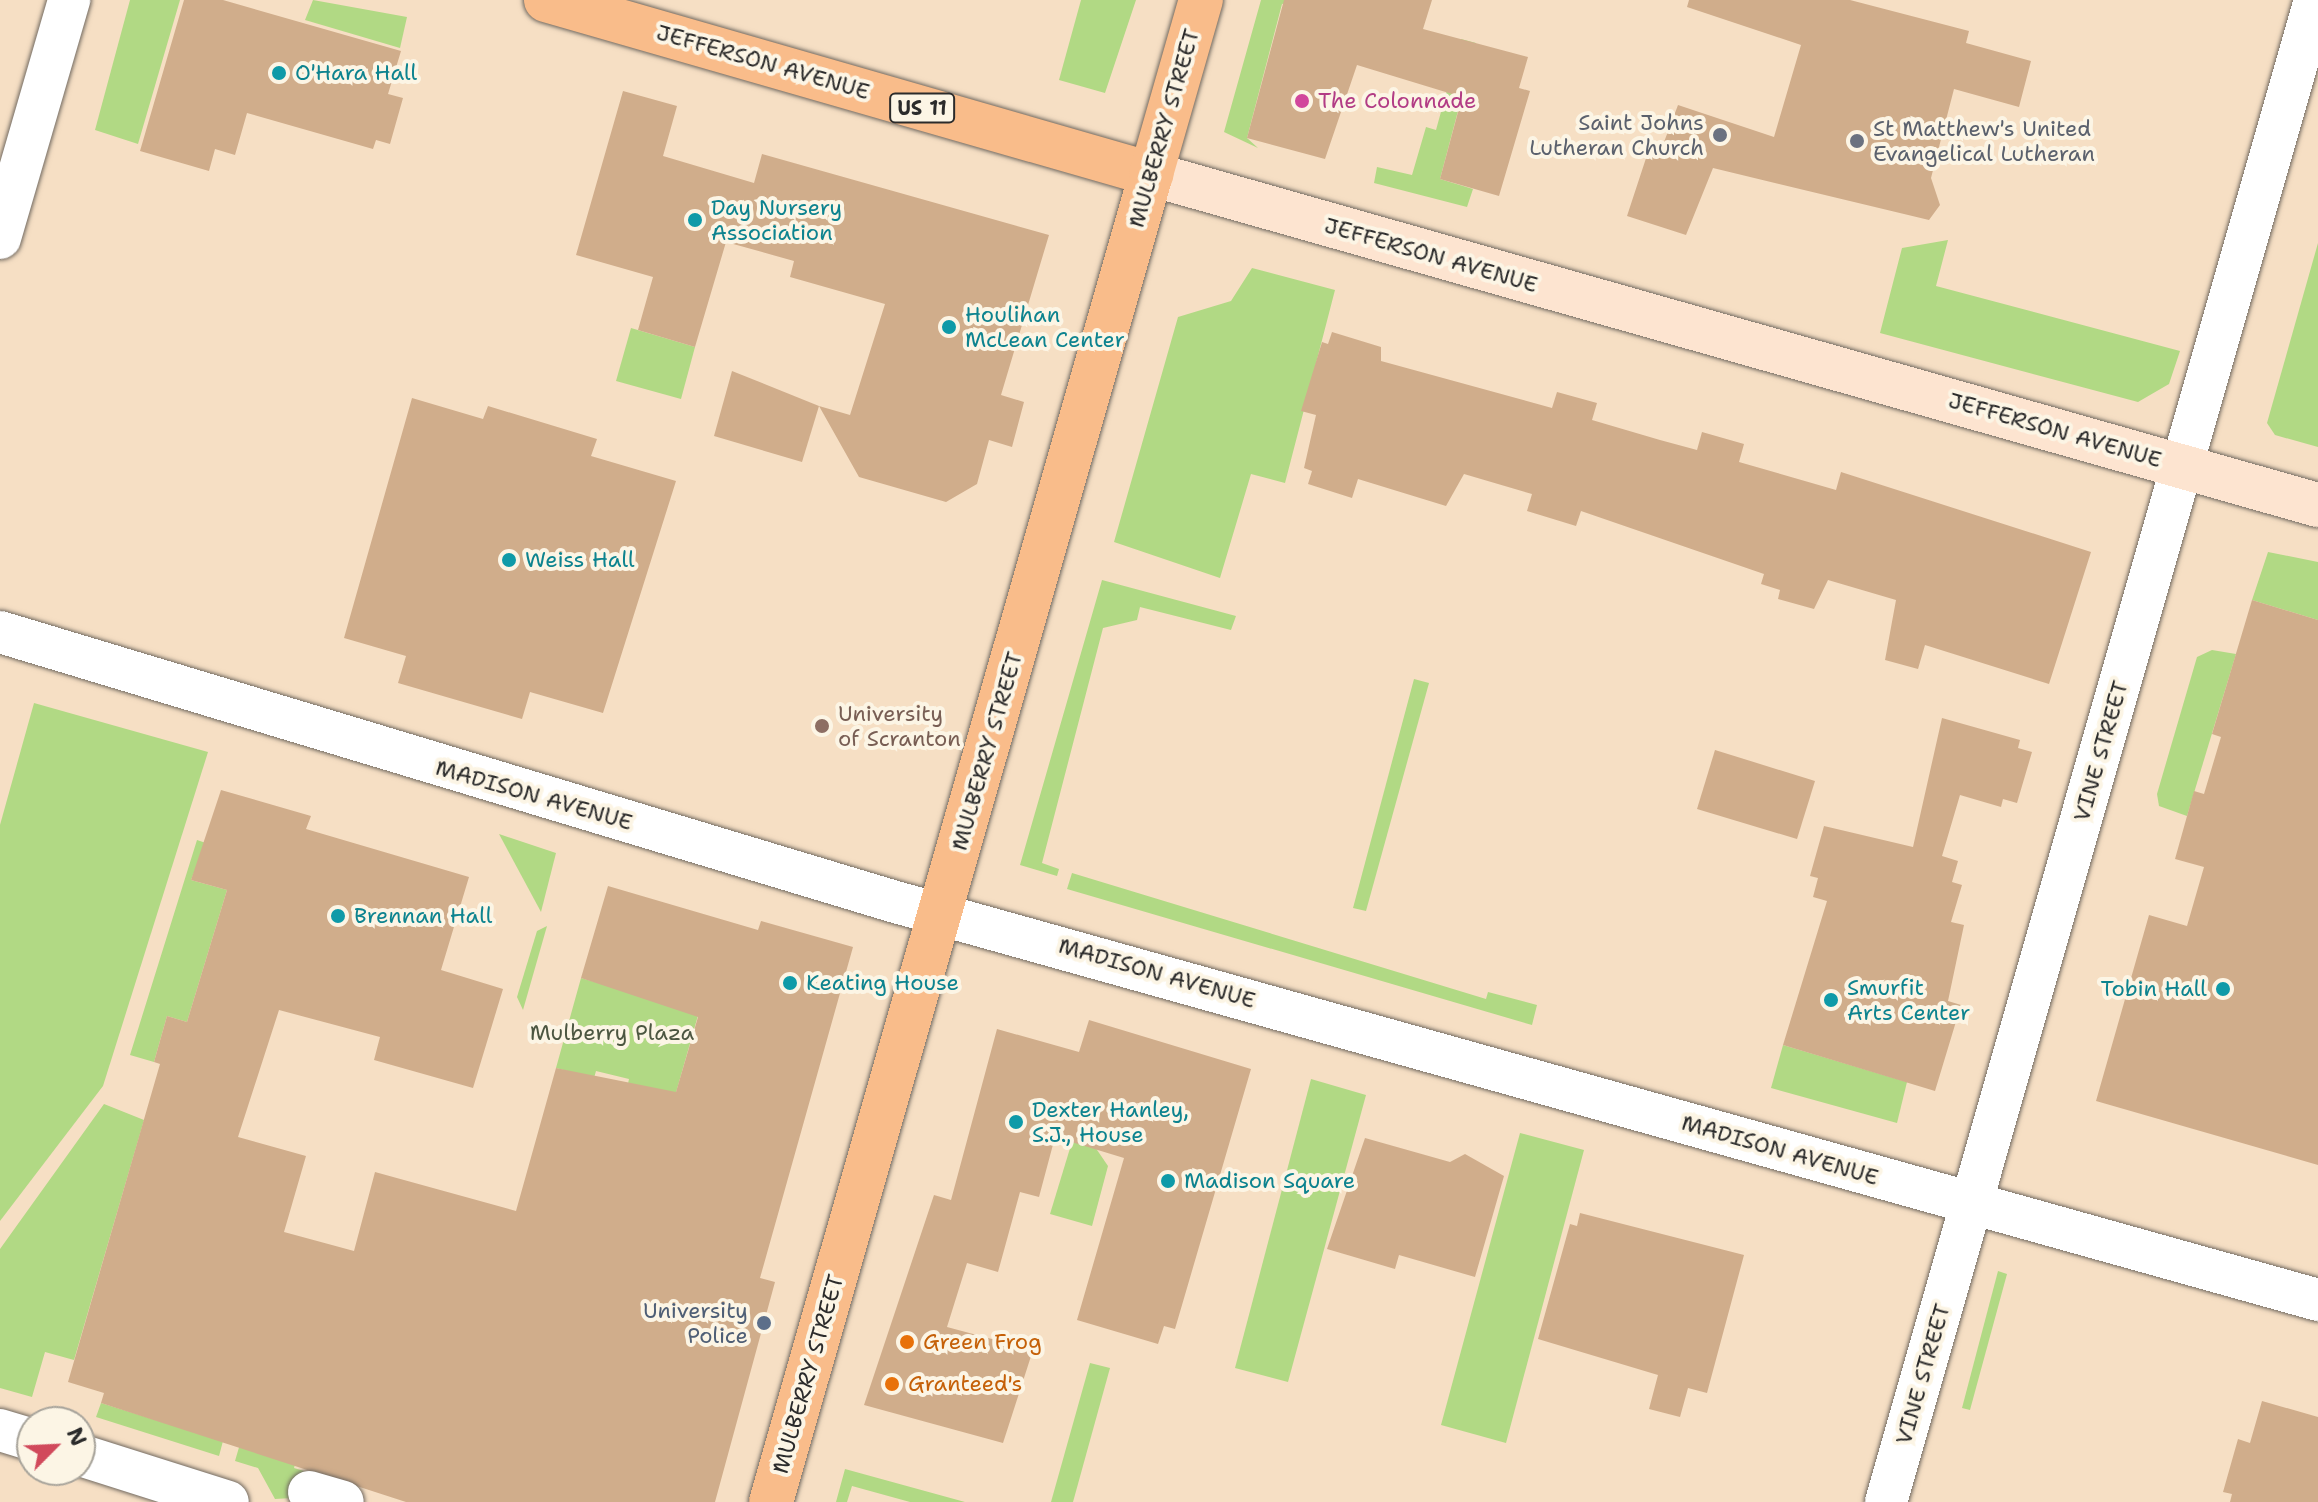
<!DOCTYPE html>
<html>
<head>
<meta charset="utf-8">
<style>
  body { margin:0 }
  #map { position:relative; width:2318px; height:1502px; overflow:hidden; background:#f6dfc4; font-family:"Shantell Sans",sans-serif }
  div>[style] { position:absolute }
  .green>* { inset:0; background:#b1d984 }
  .building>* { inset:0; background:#d0ad8b }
  .roads { filter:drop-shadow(0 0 2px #726a61) drop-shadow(0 0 2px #726a61) }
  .street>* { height:42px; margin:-21px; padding:0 21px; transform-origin:21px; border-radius:21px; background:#fff }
  .secondary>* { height:44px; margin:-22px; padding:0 22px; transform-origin:22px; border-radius:22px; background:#fde4d0 }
  .primary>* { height:44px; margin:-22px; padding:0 22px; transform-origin:22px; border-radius:22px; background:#f9bc8a }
  .highway>* { height:44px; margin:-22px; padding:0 22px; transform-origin:22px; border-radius:22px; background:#f9bc8a }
  .dots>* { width:22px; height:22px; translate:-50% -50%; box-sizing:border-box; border:4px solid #fcf5e5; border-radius:50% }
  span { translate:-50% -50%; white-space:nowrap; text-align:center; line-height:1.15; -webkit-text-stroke:8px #fcf5e5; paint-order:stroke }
  .shield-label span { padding:2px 6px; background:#fcf5e5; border:2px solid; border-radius:6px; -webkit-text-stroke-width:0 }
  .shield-label { font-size:20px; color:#2b2b2b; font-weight:700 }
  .street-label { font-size:22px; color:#2b2b2b }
  .culture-label { font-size:22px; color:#0d838f }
  .left { translate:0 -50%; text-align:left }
  .right { translate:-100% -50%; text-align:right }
  .hotel-label { font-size:22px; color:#b23c85 }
  .worship-label { font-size:22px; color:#5b616d }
  .education-label { font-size:22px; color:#785e54 }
  .park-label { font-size:22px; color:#4c5641 }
  .service-label { font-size:22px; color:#4e5e75 }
  .food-label { font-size:22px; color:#c56008 }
  .north { position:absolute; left:16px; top:1406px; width:80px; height:80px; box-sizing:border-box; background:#fcf5e5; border:2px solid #a8a49b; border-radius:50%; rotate:66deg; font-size:22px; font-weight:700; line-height:32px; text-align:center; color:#2b2b2b }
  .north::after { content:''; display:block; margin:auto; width:28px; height:36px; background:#d1495b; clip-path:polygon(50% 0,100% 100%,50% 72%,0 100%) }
</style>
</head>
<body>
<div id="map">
  <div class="green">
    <i style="clip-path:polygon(130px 0,180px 0,138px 144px,95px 130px)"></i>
    <i style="clip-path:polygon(313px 0,407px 17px,400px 48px,305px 20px)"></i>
    <i style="clip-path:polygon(1081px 0,1136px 0,1105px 93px,1059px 80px)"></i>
    <i style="clip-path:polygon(1261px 0,1307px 0,1282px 4px,1247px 138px,1258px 148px,1224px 132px)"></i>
    <i style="clip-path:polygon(1461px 39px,1476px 43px,1440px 179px,1473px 189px,1467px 207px,1374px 183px,1377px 167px,1412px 175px,1426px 127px,1436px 130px)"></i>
    <i style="clip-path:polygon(1948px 240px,1936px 286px,2180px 351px,2169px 384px,2138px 402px,1880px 333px,1902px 248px)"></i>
    <i style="clip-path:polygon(2318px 243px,2318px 447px,2275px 435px,2267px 423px)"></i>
    <i style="clip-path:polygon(1252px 268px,1335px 290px,1285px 483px,1251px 474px,1220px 578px,1114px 542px,1178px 317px,1231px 301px)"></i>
    <i style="clip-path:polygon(631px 328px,695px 347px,681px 399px,616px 381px)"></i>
    <i style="clip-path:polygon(2268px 552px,2318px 562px,2318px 620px,2252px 600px)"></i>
    <i style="clip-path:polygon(1102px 580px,1236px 616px,1231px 630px,1140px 607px,1137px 620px,1103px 628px,1042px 863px,1059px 869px,1057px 876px,1020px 865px)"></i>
    <i style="clip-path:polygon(2212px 650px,2236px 654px,2187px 816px,2159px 806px,2157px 794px,2197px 657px)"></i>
    <i style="clip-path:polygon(1414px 679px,1429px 683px,1366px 911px,1353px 908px)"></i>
    <i style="clip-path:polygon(34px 703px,208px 752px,103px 1086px,0 1221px,0 825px)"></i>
    <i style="clip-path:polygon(499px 834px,556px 853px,541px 912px)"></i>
    <i style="clip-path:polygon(197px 840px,206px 843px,191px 880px,227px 890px,187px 1022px,167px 1016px,154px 1062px,130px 1055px)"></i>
    <i style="clip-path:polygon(1072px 873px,1486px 999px,1488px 992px,1537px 1005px,1532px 1025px,1067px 889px)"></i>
    <i style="clip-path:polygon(547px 926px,523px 1010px,517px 997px,537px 931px)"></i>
    <i style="clip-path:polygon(581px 978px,699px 1012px,675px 1096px,627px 1088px,629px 1079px,596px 1071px,594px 1078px,556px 1068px)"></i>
    <i style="clip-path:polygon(1783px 1045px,1907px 1082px,1897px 1123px,1771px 1088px)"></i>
    <i style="clip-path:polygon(1311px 1079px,1366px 1095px,1288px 1382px,1235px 1368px)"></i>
    <i style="clip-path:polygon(104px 1104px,144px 1120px,74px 1360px,45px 1352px,32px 1397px,0 1388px,0 1249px)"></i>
    <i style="clip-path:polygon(1078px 1122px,1108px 1166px,1092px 1226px,1050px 1214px)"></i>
    <i style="clip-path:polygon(1520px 1133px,1584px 1150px,1506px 1443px,1441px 1425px)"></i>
    <i style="clip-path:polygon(1998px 1271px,2007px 1274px,1970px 1410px,1962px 1408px)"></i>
    <i style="clip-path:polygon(1090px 1363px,1110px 1368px,1073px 1502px,1051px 1502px)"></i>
    <i style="clip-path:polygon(101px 1403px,223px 1441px,219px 1456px,96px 1417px)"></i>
    <i style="clip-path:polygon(242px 1437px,298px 1454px,294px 1468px,304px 1471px,292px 1498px,275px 1499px,258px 1468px,235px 1461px)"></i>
    <i style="clip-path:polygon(845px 1469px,965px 1502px,910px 1502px,852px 1486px,847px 1502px,836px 1502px)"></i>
  </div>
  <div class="building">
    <i style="clip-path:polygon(184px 0,223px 0,401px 51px,388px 94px,403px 98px,390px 144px,376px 140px,373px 149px,247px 113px,235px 155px,215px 149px,209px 171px,140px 151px)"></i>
    <i style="clip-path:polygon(1284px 0,1432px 0,1423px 29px,1528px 57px,1519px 88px,1530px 91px,1499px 196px,1440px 179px,1462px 97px,1357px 65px,1325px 159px,1247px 138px)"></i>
    <i style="clip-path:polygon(1689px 0,1850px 0,1969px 31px,1966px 43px,2031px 61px,2019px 107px,1954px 89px,1931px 178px,1940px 205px,1929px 220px,1713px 168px,1686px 235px,1627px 216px,1650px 146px,1661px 150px,1678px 105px,1774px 137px,1801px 45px,1687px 7px)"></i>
    <i style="clip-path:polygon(623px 91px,677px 106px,663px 156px,754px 183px,762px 154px,1049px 235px,1001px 395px,1024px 402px,1012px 447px,989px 440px,977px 484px,946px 502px,859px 477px,819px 406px,850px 415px,885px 304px,790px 277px,794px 261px,726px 242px,695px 347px,638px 330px,653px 277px,576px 255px)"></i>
    <i style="clip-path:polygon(1332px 332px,1381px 347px,1381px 361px,1552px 408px,1557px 392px,1597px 403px,1592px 420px,1660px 440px,1697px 450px,1702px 432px,1744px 444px,1739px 462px,1836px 490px,1841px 472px,2091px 552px,2049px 684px,1925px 645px,1918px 669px,1885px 660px,1896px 600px,1828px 580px,1814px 609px,1778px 599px,1780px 590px,1761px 584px,1764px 574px,1581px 511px,1576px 526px,1527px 511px,1532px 494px,1464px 474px,1446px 506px,1358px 479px,1352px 498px,1308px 484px,1312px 471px,1304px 468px,1316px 415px,1301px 411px,1322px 342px,1328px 344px)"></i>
    <i style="clip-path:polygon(732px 371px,819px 406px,802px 462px,714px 436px)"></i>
    <i style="clip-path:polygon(412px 398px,483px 419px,488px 406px,597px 439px,591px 456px,676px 481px,603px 713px,530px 692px,522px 719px,398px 683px,406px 656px,344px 638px)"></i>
    <i style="clip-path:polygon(2252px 600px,2318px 620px,2318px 1165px,2096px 1101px,2149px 915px,2187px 926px,2204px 867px,2175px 859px,2194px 791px,2204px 794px,2221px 737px,2212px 734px)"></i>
    <i style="clip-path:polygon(1942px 718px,2020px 740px,2018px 748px,2032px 752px,2017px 803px,2003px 799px,2001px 807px,1960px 795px,1942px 856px,1958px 861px,1952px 882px,1962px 885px,1951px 922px,1964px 925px,1948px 1001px,1961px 1005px,1935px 1091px,1783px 1045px,1827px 901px,1813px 897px,1818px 878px,1810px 876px,1824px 826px,1913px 847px)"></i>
    <i style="clip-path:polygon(1715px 750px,1815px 781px,1797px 839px,1697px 809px)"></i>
    <i style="clip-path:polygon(221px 790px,311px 816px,306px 829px,469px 877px,441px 970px,503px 989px,473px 1088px,374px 1060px,380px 1037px,279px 1010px,238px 1137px,306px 1156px,284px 1232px,354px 1251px,375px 1172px,516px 1211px,556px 1068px,676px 1092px,698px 1017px,581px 978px,608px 886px,758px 930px,761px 921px,853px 947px,760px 1278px,775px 1282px,715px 1502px,406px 1502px,101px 1403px,104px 1393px,68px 1382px,160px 1064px,154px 1062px,167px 1016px,187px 1022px,227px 890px,191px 880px)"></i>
    <i style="clip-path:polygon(1089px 1020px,1251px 1069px,1175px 1329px,1164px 1326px,1158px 1344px,1077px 1320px,1124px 1158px,1055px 1137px,1039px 1197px,1020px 1192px,998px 1272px,967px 1263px,947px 1327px,1033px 1350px,1003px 1443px,864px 1405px,934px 1195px,951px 1200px,997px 1029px,1079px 1052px)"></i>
    <i style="clip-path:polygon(1365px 1138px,1450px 1162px,1465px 1154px,1504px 1176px,1475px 1277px,1399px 1255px,1395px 1269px,1327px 1249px)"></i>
    <i style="clip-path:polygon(1580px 1213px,1744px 1255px,1707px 1393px,1688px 1388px,1680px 1417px,1649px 1409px,1658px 1375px,1538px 1339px,1570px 1224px,1577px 1226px)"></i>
    <i style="clip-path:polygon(2262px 1401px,2318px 1417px,2318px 1502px,2230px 1502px,2232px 1494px,2223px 1492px,2238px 1439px,2250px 1443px)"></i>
  </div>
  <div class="roads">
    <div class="street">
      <i style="left:0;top:238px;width:248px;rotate:-73.8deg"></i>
      <i style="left:0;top:632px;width:932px;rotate:16.78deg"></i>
      <i style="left:892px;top:901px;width:1481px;rotate:15.63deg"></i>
      <i style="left:0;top:1430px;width:34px;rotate:17deg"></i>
      <i style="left:80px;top:1455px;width:155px;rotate:17.6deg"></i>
      <i style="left:309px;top:1492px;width:35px;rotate:16deg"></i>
      <i style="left:1886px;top:1502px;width:1562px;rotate:-74.06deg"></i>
    </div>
    <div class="secondary">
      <i style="left:1151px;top:174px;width:1213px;rotate:15.84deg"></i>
    </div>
    <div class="primary">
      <i style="left:771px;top:1502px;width:1381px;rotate:-74.03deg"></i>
    </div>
    <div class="highway">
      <i style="left:546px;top:0;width:630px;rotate:16.05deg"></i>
      <i style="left:1151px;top:174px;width:181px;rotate:-74deg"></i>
    </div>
  </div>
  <div class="dots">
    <i style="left:279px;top:73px;background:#0f9aa8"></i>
    <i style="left:1302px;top:101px;background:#d1479c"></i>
    <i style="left:1720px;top:135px;background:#6b7280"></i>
    <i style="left:1857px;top:141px;background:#6b7280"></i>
    <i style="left:695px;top:220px;background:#0f9aa8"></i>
    <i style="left:949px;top:327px;background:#0f9aa8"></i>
    <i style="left:509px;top:560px;background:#0f9aa8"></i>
    <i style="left:822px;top:726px;background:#8d6e63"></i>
    <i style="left:338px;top:916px;background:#0f9aa8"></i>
    <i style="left:790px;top:983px;background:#0f9aa8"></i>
    <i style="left:2223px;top:989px;background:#0f9aa8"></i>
    <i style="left:1831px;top:1000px;background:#0f9aa8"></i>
    <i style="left:1016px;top:1122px;background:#0f9aa8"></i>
    <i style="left:1168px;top:1181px;background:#0f9aa8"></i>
    <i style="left:764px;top:1323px;background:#5c6f8a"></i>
    <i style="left:907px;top:1342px;background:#e8710a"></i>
    <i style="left:892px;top:1384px;background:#e8710a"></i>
  </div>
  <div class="shield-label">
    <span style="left:922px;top:108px">US 11</span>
  </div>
  <div class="street-label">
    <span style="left:763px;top:62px;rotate:16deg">JEFFERSON AVENUE</span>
    <span style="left:1164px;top:128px;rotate:-74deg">MULBERRY STREET</span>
    <span style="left:1431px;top:255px;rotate:16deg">JEFFERSON AVENUE</span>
    <span style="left:2055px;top:430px;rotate:16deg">JEFFERSON AVENUE</span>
    <span style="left:987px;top:751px;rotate:-74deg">MULBERRY STREET</span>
    <span style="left:2101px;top:751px;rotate:-74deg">VINE STREET</span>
    <span style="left:534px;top:795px;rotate:16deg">MADISON AVENUE</span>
    <span style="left:1157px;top:973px;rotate:16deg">MADISON AVENUE</span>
    <span style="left:1780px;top:1150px;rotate:16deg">MADISON AVENUE</span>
    <span style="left:808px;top:1374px;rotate:-74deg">MULBERRY STREET</span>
    <span style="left:1923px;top:1374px;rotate:-74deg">VINE STREET</span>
  </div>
  <div class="culture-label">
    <span class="left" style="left:295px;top:73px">O'Hara Hall</span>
    <span class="left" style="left:711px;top:220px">Day Nursery<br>Association</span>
    <span class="left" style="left:965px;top:327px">Houlihan<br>McLean Center</span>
    <span class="left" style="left:525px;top:560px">Weiss Hall</span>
    <span class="left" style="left:354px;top:916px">Brennan Hall</span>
    <span class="left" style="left:806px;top:983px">Keating House</span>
    <span class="left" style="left:1847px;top:1000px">Smurfit<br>Arts Center</span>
    <span class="right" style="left:2207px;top:989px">Tobin Hall</span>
    <span class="left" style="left:1032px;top:1122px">Dexter Hanley,<br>S.J., House</span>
    <span class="left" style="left:1184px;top:1181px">Madison Square</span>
  </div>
  <div class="hotel-label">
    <span class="left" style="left:1318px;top:101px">The Colonnade</span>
  </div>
  <div class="worship-label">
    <span class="right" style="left:1704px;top:135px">Saint Johns<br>Lutheran Church</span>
    <span class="left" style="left:1873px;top:141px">St Matthew's United<br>Evangelical Lutheran</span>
  </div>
  <div class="education-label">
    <span class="left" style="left:838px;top:726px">University<br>of Scranton</span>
  </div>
  <div class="park-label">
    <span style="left:612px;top:1033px">Mulberry Plaza</span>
  </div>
  <div class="service-label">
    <span class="right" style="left:748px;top:1323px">University<br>Police</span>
  </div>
  <div class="food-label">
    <span class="left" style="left:923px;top:1342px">Green Frog</span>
    <span class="left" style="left:908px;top:1384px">Granteed's</span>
  </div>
  <div class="north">N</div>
</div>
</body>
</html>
